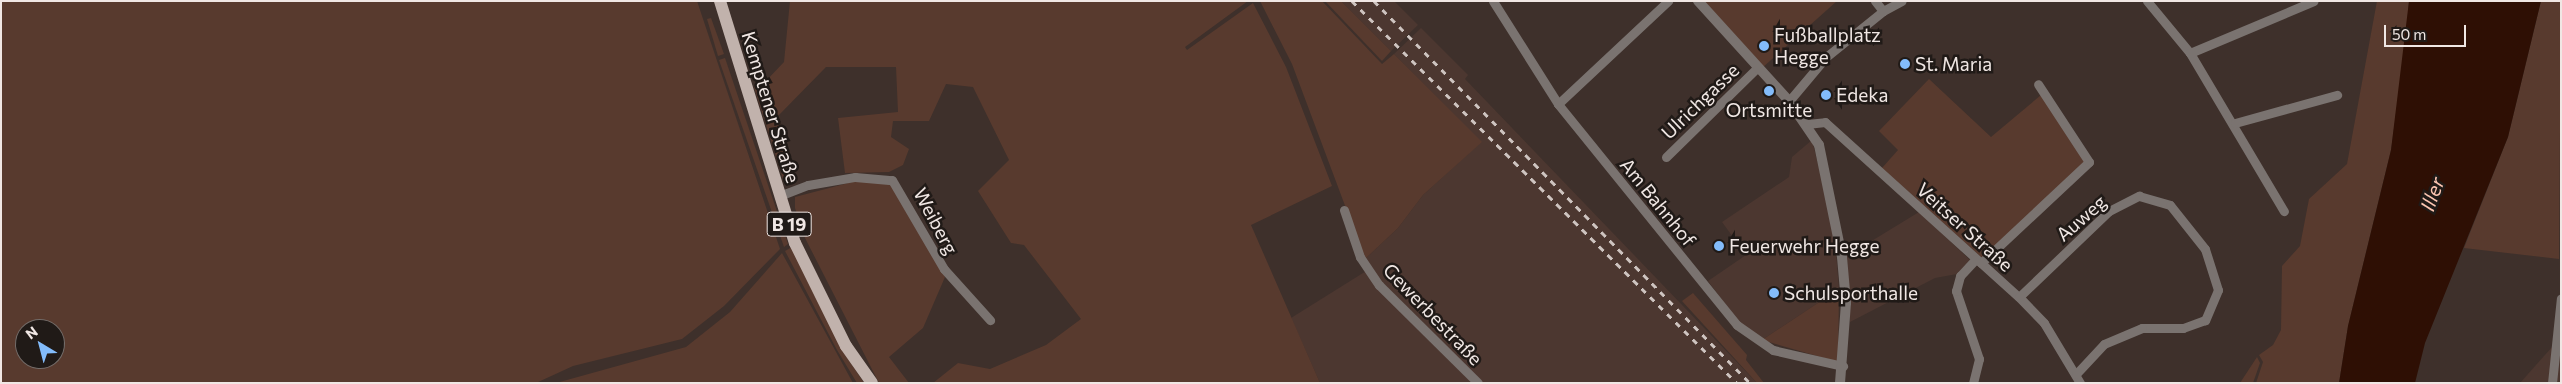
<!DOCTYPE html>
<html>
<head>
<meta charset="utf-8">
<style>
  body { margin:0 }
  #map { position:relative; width:2562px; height:384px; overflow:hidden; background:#3e302b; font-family:Commissioner,sans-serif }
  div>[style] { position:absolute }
  .built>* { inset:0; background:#4c3730 }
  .green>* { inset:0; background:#583a2e }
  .water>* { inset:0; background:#2e0f04 }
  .minor>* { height:9px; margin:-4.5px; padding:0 4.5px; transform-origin:4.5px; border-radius:4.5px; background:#7a7370 }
  .tertiary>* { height:10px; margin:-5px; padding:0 5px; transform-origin:5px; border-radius:5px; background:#7a7370 }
  .primary>* { height:12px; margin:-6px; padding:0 6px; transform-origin:6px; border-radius:6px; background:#c1b2ac }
  .rail>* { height:3px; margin-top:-1.5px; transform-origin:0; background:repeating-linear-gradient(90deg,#cec4c0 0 6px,transparent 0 12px) }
  .dots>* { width:14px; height:14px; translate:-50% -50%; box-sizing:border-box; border:2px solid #201a17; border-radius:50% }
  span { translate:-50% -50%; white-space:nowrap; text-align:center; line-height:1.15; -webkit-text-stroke:5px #201a17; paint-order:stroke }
  .shield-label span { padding:1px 4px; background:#201a17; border:1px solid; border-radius:4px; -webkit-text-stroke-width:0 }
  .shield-label { font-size:18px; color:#f0e7e4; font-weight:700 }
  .poi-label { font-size:19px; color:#f0e7e4 }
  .left { translate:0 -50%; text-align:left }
  .street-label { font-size:19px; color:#f0e7e4 }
  .water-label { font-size:20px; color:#fcc5b1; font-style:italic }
  .frame { position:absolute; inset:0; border:2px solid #f0e7e4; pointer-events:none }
  .north { position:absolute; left:15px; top:319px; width:50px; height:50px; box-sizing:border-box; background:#201a17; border:1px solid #736c69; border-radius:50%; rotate:323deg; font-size:14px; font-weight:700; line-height:20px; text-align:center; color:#f0e7e4 }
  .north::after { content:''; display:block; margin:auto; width:18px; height:22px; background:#83bcfb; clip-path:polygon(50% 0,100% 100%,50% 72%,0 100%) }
  .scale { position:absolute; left:2384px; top:25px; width:82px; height:22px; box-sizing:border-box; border:2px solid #f0e7e4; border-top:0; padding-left:6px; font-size:15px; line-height:18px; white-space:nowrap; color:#f0e7e4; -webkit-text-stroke:4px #201a17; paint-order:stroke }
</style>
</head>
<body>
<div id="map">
  <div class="built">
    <i style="clip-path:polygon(1341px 1px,1394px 1px,1418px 25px,1391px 51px)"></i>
    <i style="clip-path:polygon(1421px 28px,1468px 75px,1465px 79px,1757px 383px,1320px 383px,1291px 318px,1371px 268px,1365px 259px,1398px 228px,1423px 195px,1481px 142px,1394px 54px)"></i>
    <i style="clip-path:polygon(1812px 140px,1834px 228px,1839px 289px,1762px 340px,1739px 322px,1708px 281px,1746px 255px,1722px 222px,1789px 177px,1792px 157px)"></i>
    <i style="clip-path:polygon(1919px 212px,1970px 260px,1957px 274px,1935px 278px,1850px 322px,1847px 256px)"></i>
    <i style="clip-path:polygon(2561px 337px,2561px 383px,2520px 383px)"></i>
  </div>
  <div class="green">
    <i style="clip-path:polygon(evenodd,1px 1px,697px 1px,780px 249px,724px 306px,682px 339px,573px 366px,536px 383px,1px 383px,1px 1px,25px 329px,55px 329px,55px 359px,25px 359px,25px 329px)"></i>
    <i style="clip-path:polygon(790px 1px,1248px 1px,1185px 47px,1187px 50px,1253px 3px,1286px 67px,1332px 186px,1251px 225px,1320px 383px,933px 383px,958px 363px,990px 369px,1046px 345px,1081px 319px,1024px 245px,1011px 243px,978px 191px,1009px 160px,973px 87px,946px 84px,929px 121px,893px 121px,891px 137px,909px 149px,903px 165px,889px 172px,845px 173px,838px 118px,898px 112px,896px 67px,826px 67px,779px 115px,791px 182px,784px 182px,754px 87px,763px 84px,784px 62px)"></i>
    <i style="clip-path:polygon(1260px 1px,1322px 1px,1382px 64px,1394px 54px,1482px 142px,1423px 195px,1398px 228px,1365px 259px,1292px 64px)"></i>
    <i style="clip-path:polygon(1325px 1px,1341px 1px,1391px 51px,1382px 61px)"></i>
    <i style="clip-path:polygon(1703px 1px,1837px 1px,1762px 68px)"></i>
    <i style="clip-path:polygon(2377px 1px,2409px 1px,2405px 49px,2391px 150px,2348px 326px,2339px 383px,2256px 383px,2263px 362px,2259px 355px,2273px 345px,2281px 330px,2282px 266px,2300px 246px,2309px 199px,2347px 164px)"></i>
    <i style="clip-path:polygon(2541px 1px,2561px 1px,2559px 259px,2464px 248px,2508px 137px)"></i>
    <i style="clip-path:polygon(711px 18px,724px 54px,718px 56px,707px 19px)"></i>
    <i style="clip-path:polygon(725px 58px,788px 244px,784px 247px,719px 60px)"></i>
    <i style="clip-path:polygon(1929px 79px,1991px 137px,2041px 95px,2085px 162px,1982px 258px,1882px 168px,1898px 150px,1879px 131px)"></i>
    <i style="clip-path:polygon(856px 181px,891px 183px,945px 277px,923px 328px,889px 357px,909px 383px,879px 383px,805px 238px,795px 208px,795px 197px)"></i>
    <i style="clip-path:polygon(792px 247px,841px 348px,864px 383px,857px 383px,837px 350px,785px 251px)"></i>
    <i style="clip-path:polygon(782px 253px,853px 383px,556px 383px,686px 347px,730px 312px)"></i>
    <i style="clip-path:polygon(1839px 289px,1838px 362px,1762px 340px)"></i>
    <i style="clip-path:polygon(1693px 293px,1747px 355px,1746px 360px,1764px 383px,1757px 383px,1682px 301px)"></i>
    <i style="clip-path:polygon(2257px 357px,2260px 363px,2253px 383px,2240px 383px)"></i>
  </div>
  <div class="water">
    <i style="clip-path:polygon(2409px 1px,2541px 1px,2508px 137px,2425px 343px,2415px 383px,2339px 383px,2348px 326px,2391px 150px)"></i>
  </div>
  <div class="minor">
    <i style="left:1493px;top:1px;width:122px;rotate:57.7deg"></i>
    <i style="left:1558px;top:104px;width:284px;rotate:51deg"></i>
    <i style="left:1737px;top:325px;width:44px;rotate:34.8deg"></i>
    <i style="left:1773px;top:350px;width:72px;rotate:12.9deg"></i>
    <i style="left:1875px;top:1px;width:13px;rotate:51deg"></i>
    <i style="left:2147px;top:1px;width:67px;rotate:50.4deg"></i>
    <i style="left:2190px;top:53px;width:184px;rotate:59.3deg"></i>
    <i style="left:2190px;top:53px;width:134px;rotate:-22.8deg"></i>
    <i style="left:1789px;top:101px;width:57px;rotate:-49.9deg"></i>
    <i style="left:1826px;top:57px;width:73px;rotate:-38.9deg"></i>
    <i style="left:1883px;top:11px;width:21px;rotate:-28deg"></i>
    <i style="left:1558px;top:104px;width:151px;rotate:-43.1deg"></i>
    <i style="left:2235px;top:123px;width:106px;rotate:-15.4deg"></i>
    <i style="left:1807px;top:124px;width:18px;rotate:-6deg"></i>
    <i style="left:1825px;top:122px;width:261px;rotate:42.1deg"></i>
    <i style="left:2019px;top:297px;width:36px;rotate:46deg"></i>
    <i style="left:2044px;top:323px;width:70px;rotate:59deg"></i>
    <i style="left:1666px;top:157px;width:127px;rotate:-44.4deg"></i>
    <i style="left:779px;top:196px;width:31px;rotate:-21deg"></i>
    <i style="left:808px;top:185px;width:48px;rotate:-9.7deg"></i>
    <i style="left:855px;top:177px;width:37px;rotate:5deg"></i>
    <i style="left:892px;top:180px;width:103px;rotate:59.7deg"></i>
    <i style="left:944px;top:269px;width:69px;rotate:48deg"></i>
    <i style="left:1344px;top:210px;width:50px;rotate:71.2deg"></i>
    <i style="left:1360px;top:257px;width:34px;rotate:56deg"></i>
    <i style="left:1379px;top:285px;width:139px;rotate:44.7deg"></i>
    <i style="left:1981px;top:263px;width:148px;rotate:-43.1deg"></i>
    <i style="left:2089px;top:162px;width:93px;rotate:-123.2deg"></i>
    <i style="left:2019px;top:297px;width:124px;rotate:-43.7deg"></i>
    <i style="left:2109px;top:211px;width:34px;rotate:-27deg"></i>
    <i style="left:2139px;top:196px;width:32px;rotate:16deg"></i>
    <i style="left:2170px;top:205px;width:56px;rotate:51.5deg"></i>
    <i style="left:2205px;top:249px;width:43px;rotate:72.4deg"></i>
    <i style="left:2218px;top:290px;width:33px;rotate:113deg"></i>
    <i style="left:2205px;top:320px;width:23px;rotate:160deg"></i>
    <i style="left:2183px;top:328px;width:41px;rotate:180deg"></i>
    <i style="left:2142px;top:328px;width:41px;rotate:157.2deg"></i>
    <i style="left:2104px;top:344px;width:41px;rotate:133deg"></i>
    <i style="left:1973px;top:383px;width:25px;rotate:-76deg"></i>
    <i style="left:1979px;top:359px;width:72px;rotate:-108.7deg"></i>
    <i style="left:1956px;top:291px;width:16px;rotate:-75deg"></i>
    <i style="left:1960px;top:276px;width:23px;rotate:-47deg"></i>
    <i style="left:2552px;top:383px;width:85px;rotate:-84deg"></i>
  </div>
  <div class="tertiary">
    <i style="left:1698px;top:1px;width:135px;rotate:47.7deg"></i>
    <i style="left:1789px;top:101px;width:53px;rotate:55.7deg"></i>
    <i style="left:1819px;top:145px;width:114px;rotate:78.4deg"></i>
    <i style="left:1842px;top:257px;width:46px;rotate:85deg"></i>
    <i style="left:1846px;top:303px;width:80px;rotate:94.3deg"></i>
  </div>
  <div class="primary">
    <i style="left:720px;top:1px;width:253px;rotate:72.8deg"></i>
    <i style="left:795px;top:243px;width:115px;rotate:63.7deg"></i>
    <i style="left:846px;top:346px;width:45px;rotate:54.9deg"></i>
  </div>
  <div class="rail">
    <i style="left:1352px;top:1px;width:542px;rotate:44.78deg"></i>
    <i style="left:1374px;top:1px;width:536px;rotate:45.45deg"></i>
  </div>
  <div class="dots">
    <i style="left:1764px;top:46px;background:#83bcfb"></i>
    <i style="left:1905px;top:64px;background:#83bcfb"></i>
    <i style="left:1769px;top:91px;background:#83bcfb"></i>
    <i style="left:1826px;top:95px;background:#83bcfb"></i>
    <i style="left:1719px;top:246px;background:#83bcfb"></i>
    <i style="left:1774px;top:293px;background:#83bcfb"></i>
  </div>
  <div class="shield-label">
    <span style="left:789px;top:224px">B 19</span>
  </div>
  <div class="poi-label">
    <span class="left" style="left:1774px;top:46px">Fußballplatz<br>Hegge</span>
    <span class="left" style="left:1915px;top:64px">St. Maria</span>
    <span class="left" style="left:1836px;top:95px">Edeka</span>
    <span style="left:1769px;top:110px">Ortsmitte</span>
    <span class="left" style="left:1729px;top:246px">Feuerwehr Hegge</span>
    <span class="left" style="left:1784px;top:293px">Schulsporthalle</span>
  </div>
  <div class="street-label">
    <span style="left:1700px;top:101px;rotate:-44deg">Ulrichgasse</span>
    <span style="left:771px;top:107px;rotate:73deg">Kemptener Straße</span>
    <span style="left:1658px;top:202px;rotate:51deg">Am Bahnhof</span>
    <span style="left:2081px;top:218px;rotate:-41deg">Auweg</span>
    <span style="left:936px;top:221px;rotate:62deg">Weiberg</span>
    <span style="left:1965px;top:227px;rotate:42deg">Veitser Straße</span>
    <span style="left:1433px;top:314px;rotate:46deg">Gewerbestraße</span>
  </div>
  <div class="water-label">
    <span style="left:2432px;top:194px;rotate:-70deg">Iller</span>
  </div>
  <div class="frame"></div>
  <div class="north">N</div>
  <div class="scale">50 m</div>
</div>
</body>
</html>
